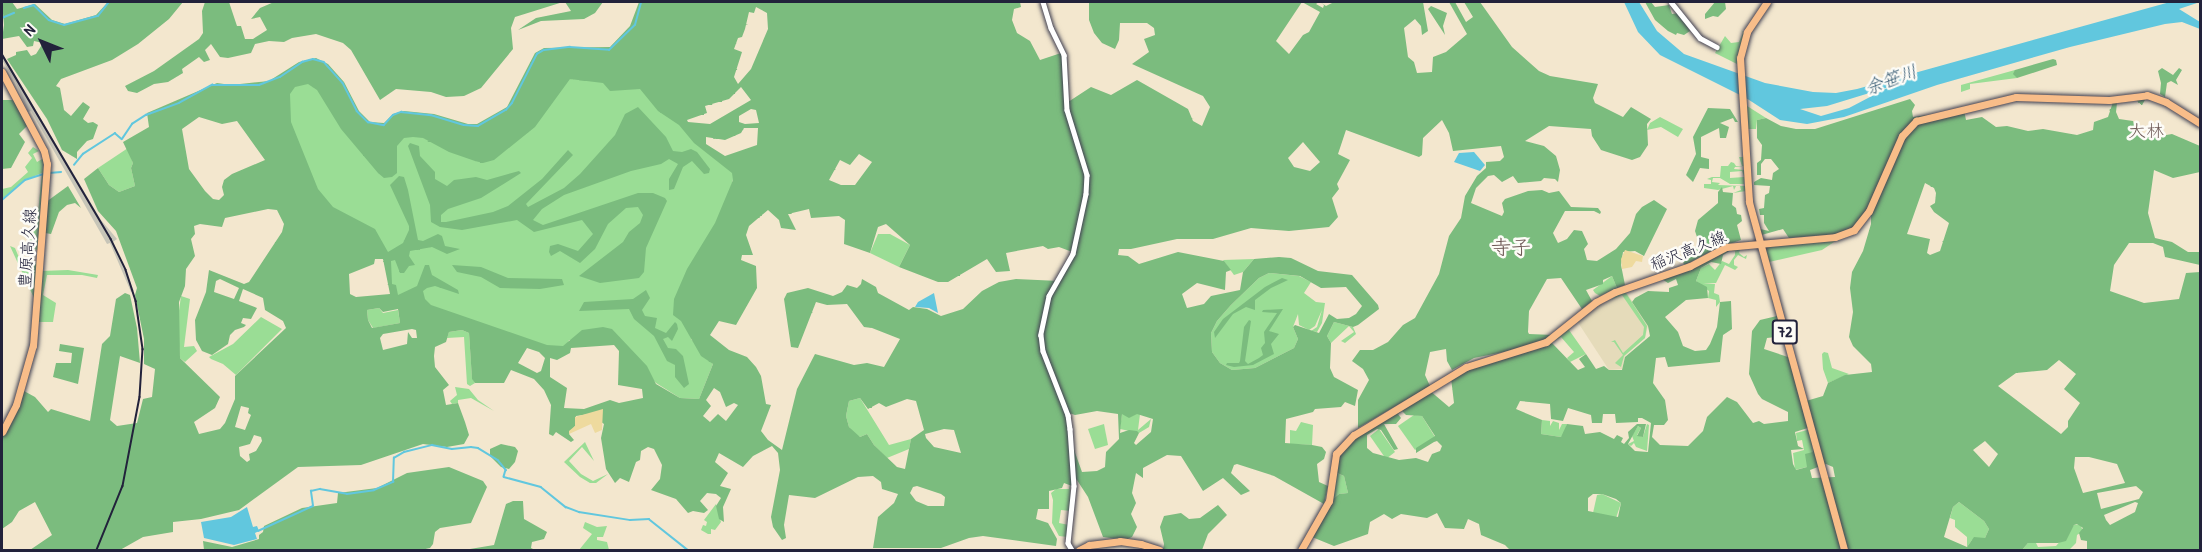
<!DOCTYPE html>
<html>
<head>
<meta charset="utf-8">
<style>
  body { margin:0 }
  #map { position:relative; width:2202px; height:552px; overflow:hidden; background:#f3e7ce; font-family:"Patrick Hand","Klee One",sans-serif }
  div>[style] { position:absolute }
  .built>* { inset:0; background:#e5dbba }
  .industrial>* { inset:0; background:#c7c5b8 }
  .green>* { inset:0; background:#9add95 }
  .forest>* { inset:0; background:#7bbc7e }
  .sand>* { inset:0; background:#eeda9e }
  .water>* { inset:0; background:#61c7de }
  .stream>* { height:1.5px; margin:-0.75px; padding:0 0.75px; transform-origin:0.75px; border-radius:0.75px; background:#61c7de }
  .roads { filter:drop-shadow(0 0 2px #414051) drop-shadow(0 0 2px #414051) }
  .minor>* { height:4.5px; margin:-2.25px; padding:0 2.25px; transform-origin:2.25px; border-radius:2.25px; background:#fff }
  .major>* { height:7px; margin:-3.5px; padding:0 3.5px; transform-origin:3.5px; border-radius:3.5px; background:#f8bd89 }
  .rail>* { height:1.5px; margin:-0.75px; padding:0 0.75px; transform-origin:0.75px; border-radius:0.75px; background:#22223b }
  span { translate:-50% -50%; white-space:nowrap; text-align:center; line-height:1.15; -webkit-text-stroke:5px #fdfcf7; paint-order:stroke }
  .shield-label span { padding:2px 4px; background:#fdfcf7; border:2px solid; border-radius:4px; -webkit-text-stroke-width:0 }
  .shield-label { font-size:15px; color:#22223b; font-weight:700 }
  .street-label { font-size:16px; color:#22223b }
  .water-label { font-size:18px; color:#385c74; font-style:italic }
  .neighbourhood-label { font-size:18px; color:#6b5552 }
  .quarter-label { font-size:20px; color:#6b5552 }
  .frame { position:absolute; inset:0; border:3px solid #22223b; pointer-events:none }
  .north { position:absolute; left:12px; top:12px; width:60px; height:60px; -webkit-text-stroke:4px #fdfcf7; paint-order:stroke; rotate:313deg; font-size:16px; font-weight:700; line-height:24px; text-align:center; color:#22223b }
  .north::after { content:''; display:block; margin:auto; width:21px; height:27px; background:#22223b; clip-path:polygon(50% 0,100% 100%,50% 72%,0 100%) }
</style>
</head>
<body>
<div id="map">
  <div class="built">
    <i style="clip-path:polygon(1625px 290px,1648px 326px,1645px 338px,1625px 356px,1622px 369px,1609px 370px,1577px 321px,1603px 301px)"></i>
  </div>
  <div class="industrial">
    <i style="clip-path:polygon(2px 53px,101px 220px,117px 239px,113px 242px,134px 291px,131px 292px,110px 243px,107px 244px,31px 111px,28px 112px,16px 83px,2px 60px)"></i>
  </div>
  <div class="green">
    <i style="clip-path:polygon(1741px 30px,1744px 33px,1737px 64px,1715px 53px,1725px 36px,1731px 43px,1739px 42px,1743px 33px)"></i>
    <i style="clip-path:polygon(310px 69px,343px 123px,400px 136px,416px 134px,448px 150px,568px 77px,624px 83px,653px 92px,673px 115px,735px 172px,691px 339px,713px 364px,699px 399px,680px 398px,656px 383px,614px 340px,569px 340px,565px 354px,465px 320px,405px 326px,392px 292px,386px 262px,330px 213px,293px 147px,286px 82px)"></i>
    <i style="clip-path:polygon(2015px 70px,2017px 78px,1970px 84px,1970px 89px,1961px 92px,1961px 85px)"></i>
    <i style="clip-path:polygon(1744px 104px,1766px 118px,1757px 120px,1756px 129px,1745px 129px)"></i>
    <i style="clip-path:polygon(1660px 117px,1683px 129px,1678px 137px,1661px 127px,1647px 130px,1650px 123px)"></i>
    <i style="clip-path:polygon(33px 147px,39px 151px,33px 154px,37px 162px,44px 158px,38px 250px,28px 247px,28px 234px,32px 234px,32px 225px,37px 223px,42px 173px,25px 180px,2px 199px,2px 189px,11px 187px,28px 172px,25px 167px,32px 158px,28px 153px)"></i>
    <i style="clip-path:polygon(128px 148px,133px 163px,131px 168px,135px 186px,119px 192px,109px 185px,98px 168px)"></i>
    <i style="clip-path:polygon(1739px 157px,1743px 157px,1744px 166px,1735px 167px,1734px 169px,1744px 170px,1744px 176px,1742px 171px,1730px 172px,1730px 178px,1744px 177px,1744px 184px,1730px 184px,1720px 178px,1713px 178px,1712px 182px,1720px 183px,1718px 185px,1745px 186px,1746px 191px,1733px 193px,1741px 190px,1740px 186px,1736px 186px,1734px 190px,1733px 186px,1718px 190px,1704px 188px,1704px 184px,1711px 184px,1711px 180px,1707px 179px,1712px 177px,1720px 177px,1721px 166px,1728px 166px,1731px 162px,1734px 163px,1736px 166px,1742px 166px)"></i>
    <i style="clip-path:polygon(878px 234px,890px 234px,910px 245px,899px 267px,870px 253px)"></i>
    <i style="clip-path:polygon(1837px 240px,1822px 250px,1769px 262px,1763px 246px)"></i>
    <i style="clip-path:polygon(10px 246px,15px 248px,20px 260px,37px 263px,34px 298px)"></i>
    <i style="clip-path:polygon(1741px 246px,1739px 253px,1744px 257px,1747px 255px,1746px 259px,1738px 255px,1734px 260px,1734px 265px,1738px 267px,1735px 270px,1725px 265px,1716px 283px,1703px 283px,1715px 284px,1714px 293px,1719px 295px,1720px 302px,1716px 307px,1716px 300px,1708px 298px,1709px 291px,1696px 281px,1701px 268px,1709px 264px,1715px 270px,1722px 261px,1729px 264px,1735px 255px,1735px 251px,1731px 251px)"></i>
    <i style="clip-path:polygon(1254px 259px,1243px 272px,1234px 275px,1223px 260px)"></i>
    <i style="clip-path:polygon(68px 270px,98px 275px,97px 278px,82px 275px,47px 275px,43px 295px,56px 303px,53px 322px,38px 322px,41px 271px)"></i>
    <i style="clip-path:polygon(1269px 273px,1299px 276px,1311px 282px,1304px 293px,1316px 302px,1325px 303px,1322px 323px,1317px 332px,1311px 331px,1317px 327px,1322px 310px,1315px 326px,1309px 330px,1299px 325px,1298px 314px,1293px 327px,1298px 339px,1294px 348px,1255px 368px,1232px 370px,1220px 363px,1212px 352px,1211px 333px,1217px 321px,1231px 305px,1259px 278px)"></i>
    <i style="clip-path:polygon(1612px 276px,1617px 288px,1600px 296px,1595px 293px,1593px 290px)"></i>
    <i style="clip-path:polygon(1621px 293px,1626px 293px,1647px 326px,1645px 338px,1624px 356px,1621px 367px,1615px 363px,1623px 355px,1614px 342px,1611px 342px,1615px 340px,1623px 353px,1643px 335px,1644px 327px,1622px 295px,1611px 300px)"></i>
    <i style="clip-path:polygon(181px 296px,190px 299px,184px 347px,194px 346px,197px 351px,185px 362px,180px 358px,179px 346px,178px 318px)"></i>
    <i style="clip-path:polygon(379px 308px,383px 313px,398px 310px,400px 323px,373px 328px,368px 320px,367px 310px)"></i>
    <i style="clip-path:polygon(261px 317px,282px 329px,236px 375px,223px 364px,211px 359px,209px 357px,233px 344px)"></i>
    <i style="clip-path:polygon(1334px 322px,1353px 327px,1356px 334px,1345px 343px,1341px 341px,1354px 332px,1349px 326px,1331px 343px,1327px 336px)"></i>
    <i style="clip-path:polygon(1574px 324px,1569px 330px,1586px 354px,1570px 362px,1567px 358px,1574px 352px,1561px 337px,1554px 341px)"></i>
    <i style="clip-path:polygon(462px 330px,469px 333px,472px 378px,475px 383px,470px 386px,467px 384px,464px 337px,447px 338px,449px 332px)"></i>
    <i style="clip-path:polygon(1824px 352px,1828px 353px,1832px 368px,1849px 374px,1828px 383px,1823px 369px,1822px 354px)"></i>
    <i style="clip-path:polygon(455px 387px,469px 389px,478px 400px,494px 411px,471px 398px,458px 400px,458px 403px,452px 404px,450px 401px,457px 395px)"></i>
    <i style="clip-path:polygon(860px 398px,889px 445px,911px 439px,909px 449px,887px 458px,874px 445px,867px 434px,860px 437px,855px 435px,849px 427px,846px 416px,849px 401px)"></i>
    <i style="clip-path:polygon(1122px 414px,1140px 414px,1138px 430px,1151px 419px,1149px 427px,1139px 433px,1120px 429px)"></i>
    <i style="clip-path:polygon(1414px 415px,1422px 416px,1435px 437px,1415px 450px,1398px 426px)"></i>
    <i style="clip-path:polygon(1542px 420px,1550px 421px,1550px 426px,1553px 421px,1559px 423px,1559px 430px,1562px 424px,1567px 424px,1564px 435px,1561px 437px,1541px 434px)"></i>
    <i style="clip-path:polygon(1301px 422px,1313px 425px,1312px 445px,1290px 444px,1290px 430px,1296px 431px)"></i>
    <i style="clip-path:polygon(1104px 424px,1108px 445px,1095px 449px,1088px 429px)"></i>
    <i style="clip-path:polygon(1647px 424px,1649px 425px,1647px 451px,1636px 447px,1634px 443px,1631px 446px,1628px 444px,1634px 441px,1632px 436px,1638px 426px,1641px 428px,1637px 435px,1643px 437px)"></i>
    <i style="clip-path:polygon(1379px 429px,1395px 452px,1386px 459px,1370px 436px)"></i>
    <i style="clip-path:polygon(1811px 429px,1813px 452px,1807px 467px,1795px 470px,1793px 453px,1804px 450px,1802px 440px,1797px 441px,1796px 433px)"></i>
    <i style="clip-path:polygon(585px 442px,594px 461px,582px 447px,569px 461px,581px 474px,593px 481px,608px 474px,596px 483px,590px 483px,580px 477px,564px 462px)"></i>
    <i style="clip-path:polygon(1335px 472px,1344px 476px,1348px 493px,1339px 494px,1332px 500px)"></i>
    <i style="clip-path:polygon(1070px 485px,1071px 511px,1061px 510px,1059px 523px,1069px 525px,1068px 537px,1059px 536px,1052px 523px,1053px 500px,1051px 493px,1056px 489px,1069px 489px)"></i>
    <i style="clip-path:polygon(1602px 494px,1621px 503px,1616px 518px,1593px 513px,1597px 495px)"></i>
    <i style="clip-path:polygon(1959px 502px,1984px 521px,1989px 529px,1985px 538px,1972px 540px,1967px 547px,1967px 537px,1955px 527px,1955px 520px,1950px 518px,1953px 507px)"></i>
    <i style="clip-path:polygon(716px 504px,721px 522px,715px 530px,711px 529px,711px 534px,708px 534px,701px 530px,703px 525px,706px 526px,707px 522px,704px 520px)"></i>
    <i style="clip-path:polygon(585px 522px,597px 527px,607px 526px,603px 537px,597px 537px,597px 540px,607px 542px,609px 550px,579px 550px,592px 534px,583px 528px)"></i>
    <i style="clip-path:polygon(2080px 524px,2083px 531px,2077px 535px,2076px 543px,2069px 550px,2022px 550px,2028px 543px,2036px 543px,2038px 547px,2056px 546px,2074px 525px)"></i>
  </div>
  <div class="forest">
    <i style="clip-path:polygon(2px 2px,12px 2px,17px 9px,35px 4px,52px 20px,65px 24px,96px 15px,108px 2px,183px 2px,169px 19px,138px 44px,112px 60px,61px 79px,56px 86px,60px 88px,64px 110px,71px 116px,83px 102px,90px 107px,83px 119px,88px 123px,93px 122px,98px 125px,93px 139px,87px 141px,77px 152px,77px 159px,62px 150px,47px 119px,7px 59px,16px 55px,16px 52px,27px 50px,31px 56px,36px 54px,43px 43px,34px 41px,33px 46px,27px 47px,19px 36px,2px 39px,4px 25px)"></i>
    <i style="clip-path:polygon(205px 2px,229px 2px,237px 26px,241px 26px,245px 39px,253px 39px,267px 30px,260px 17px,251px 19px,260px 8px,274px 2px,563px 2px,515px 17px,511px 28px,513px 49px,481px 88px,464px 96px,446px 97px,431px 92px,396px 89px,380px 100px,351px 50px,343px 43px,316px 34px,292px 38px,284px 42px,269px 41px,255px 44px,251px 53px,228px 58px,220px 57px,211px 44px,205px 50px,210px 60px,204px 62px,199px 57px,182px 69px,183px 73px,168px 82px,154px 84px,137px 93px,128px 91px,125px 86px,154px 71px,199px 39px,203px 33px,202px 11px)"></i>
    <i style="clip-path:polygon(565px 2px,603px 2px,595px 13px,584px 19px,541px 21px,518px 30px,536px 18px,571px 11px)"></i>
    <i style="clip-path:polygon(evenodd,639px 2px,1020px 2px,1021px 7px,1014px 9px,1012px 20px,1017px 33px,1030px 41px,1040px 60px,1061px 53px,1065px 63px,1065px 104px,1091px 87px,1111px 95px,1137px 80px,1188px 109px,1193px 121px,1202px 126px,1210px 107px,1203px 96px,1132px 64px,1149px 52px,1144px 39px,1155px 35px,1154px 28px,1147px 23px,1120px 23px,1119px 40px,1115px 49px,1102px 43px,1094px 33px,1089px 20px,1089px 2px,1319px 2px,1316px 4px,1323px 8px,1324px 5px,1320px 2px,1326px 6px,1334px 2px,1423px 2px,1428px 31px,1422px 35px,1421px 26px,1415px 19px,1404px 28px,1408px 57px,1414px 62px,1417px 73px,1432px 72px,1433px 57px,1446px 52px,1467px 34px,1449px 2px,1455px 2px,1466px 22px,1473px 17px,1464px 2px,1480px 2px,1512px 47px,1539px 71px,1550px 76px,1598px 84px,1593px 98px,1595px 103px,1623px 117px,1631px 107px,1651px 119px,1647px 124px,1648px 145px,1640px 157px,1632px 160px,1601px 150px,1592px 136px,1591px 129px,1549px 126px,1525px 141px,1544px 146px,1556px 156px,1560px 170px,1558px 182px,1555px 179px,1544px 178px,1541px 181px,1518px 183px,1513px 176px,1502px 182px,1494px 175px,1488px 176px,1476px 188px,1471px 203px,1502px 216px,1504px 212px,1502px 203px,1505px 199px,1528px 191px,1542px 190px,1549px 193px,1559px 191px,1571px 207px,1598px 208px,1601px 212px,1600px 214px,1594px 211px,1565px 211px,1553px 233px,1558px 243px,1567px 239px,1574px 230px,1582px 231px,1588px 244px,1584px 249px,1587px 260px,1597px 261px,1616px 249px,1630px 233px,1636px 214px,1642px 207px,1654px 200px,1667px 209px,1644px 256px,1635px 251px,1623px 252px,1621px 265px,1625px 285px,1617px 288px,1612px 276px,1603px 280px,1603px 284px,1586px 290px,1592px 301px,1582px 309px,1561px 278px,1547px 279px,1529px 311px,1528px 332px,1529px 334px,1553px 335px,1534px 346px,1474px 358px,1452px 370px,1447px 361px,1446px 349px,1430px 352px,1425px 375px,1430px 386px,1358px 428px,1358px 400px,1369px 380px,1363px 369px,1352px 361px,1360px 350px,1373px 350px,1388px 342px,1403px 325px,1415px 318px,1439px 274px,1449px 236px,1461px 218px,1465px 196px,1477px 176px,1486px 168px,1486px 162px,1500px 161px,1504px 157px,1501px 146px,1453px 151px,1449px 133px,1442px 120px,1423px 138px,1422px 155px,1419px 157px,1346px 130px,1338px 154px,1350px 160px,1337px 184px,1339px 189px,1332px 198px,1338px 217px,1329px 227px,1289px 231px,1251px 228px,1213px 239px,1177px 239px,1131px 249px,1119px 249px,1118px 255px,1128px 256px,1139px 264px,1178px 252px,1224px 261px,1231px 270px,1226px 272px,1225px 290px,1197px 283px,1182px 294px,1187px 308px,1204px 304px,1211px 296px,1240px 290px,1243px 272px,1254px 259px,1279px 257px,1291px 258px,1318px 271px,1352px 275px,1378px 305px,1379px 309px,1358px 325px,1353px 327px,1334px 322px,1327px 336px,1331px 343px,1330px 368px,1334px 377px,1358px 390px,1355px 406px,1345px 402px,1341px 407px,1315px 409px,1313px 412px,1286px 419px,1285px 443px,1312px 445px,1322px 447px,1326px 452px,1324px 459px,1317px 464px,1319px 482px,1328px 486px,1324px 504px,1274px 476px,1237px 464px,1234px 465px,1231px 473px,1250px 491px,1241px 495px,1223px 478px,1203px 491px,1181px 456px,1167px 455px,1143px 468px,1143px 478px,1136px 473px,1132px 493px,1136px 503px,1131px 514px,1137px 527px,1132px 537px,1125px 540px,1103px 537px,1088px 497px,1075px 477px,1073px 447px,1082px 472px,1097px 471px,1105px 467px,1106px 452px,1119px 439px,1118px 414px,1097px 411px,1075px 415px,1069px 413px,1072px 486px,1064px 483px,1062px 488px,1049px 491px,1049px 509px,1038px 509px,1036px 519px,1048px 523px,1057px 539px,1056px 546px,983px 536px,969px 538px,941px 548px,873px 548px,878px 517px,894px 503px,898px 494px,882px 489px,881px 482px,873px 476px,858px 477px,815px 498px,789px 495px,784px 525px,786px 538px,782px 540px,773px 527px,771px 517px,780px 470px,778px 453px,772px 446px,753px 456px,743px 467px,719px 453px,715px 462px,728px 473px,720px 486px,731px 489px,723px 507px,724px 522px,719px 519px,716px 506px,721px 498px,716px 494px,707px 493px,700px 501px,708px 510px,704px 513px,693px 511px,688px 513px,676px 499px,651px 490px,660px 479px,662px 465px,654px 449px,648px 447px,641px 451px,640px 460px,636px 462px,629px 482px,620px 478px,615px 483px,606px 469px,601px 438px,604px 424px,590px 414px,576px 416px,575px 426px,569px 434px,574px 440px,571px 442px,556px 432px,553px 436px,549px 434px,551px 405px,544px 390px,534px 379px,511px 370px,504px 383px,475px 383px,472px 379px,469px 333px,462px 330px,449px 332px,446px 342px,435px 347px,434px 356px,435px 367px,449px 385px,443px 390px,446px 405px,458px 403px,465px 422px,469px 435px,464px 444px,447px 447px,423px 444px,361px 465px,298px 467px,239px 510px,201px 519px,173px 522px,173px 532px,143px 537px,120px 550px,30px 550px,52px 535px,35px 502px,19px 511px,12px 522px,2px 529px,2px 435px,24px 391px,35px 397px,48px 412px,51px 409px,90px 421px,102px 344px,110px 336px,116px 299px,125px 293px,130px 295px,137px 328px,140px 363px,120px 356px,110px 420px,117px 426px,137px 423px,143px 399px,152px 397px,155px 369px,144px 364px,144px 339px,135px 295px,137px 288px,116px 231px,98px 211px,84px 179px,98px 168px,109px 185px,119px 192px,135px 186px,131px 168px,133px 163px,123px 142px,149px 127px,147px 113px,217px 83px,231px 85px,269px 81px,299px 62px,316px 58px,328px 64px,344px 82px,359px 111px,370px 122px,384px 123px,393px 114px,404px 111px,434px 114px,468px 124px,477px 124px,507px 107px,535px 53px,544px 48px,610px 47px,630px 26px,639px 2px,1302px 2px,1320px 12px,1309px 32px,1303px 35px,1289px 54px,1276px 41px,1302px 2px,639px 2px,756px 7px,767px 13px,768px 29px,751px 69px,738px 84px,734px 77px,742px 52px,734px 49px,738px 38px,742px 37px,745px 29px,749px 12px,754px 13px,756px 7px,639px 2px,570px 79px,603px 83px,610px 91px,640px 89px,658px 111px,679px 125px,694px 143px,732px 173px,733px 180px,715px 223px,687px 269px,674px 299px,673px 315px,681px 321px,701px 356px,713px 364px,699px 399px,680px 398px,656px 384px,647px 366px,612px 329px,603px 327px,582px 330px,563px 346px,547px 345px,431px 305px,425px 299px,423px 291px,427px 288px,435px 286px,459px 294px,458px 290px,432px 275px,429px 265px,425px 265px,417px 286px,398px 295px,396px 285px,392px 284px,391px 261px,395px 260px,400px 273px,404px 273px,409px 266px,415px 265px,409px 256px,410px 251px,432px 247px,447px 254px,460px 249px,445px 246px,442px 236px,438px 234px,423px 241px,418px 240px,408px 190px,404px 177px,399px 176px,390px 185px,409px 226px,409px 230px,403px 243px,388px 252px,375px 229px,333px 207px,318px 189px,291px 122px,290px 94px,295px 87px,308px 84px,317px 90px,341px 129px,378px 173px,384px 178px,392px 177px,397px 173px,397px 146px,404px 138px,413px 137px,423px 138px,449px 152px,475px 161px,483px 163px,494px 160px,535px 127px,570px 79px,639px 2px,741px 87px,751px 100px,710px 124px,688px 122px,687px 120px,707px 113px,705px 106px,729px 99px,741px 87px,639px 2px,751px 109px,756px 110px,759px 123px,745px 124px,739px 122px,739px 116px,751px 109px,639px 2px,199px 117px,222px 124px,237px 121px,265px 160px,232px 174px,224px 180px,222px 187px,224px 195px,219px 200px,213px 199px,205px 191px,189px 169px,182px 129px,199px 117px,639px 2px,744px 128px,758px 128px,757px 145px,725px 156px,706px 144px,706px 137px,725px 140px,741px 133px,744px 128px,639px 2px,1303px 142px,1320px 162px,1310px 171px,1294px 167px,1288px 158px,1303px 142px,639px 2px,859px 154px,872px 162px,855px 185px,841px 185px,829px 180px,840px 160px,850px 165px,859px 154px,639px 2px,268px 209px,277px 210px,284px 224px,282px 232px,249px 282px,244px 284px,209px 270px,206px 292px,195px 320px,196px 340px,202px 351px,212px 355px,228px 344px,230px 335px,235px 330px,244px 327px,246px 325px,241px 323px,243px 318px,251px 319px,257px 308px,239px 301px,243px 289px,263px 298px,265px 310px,283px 321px,286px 328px,235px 376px,235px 399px,225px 423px,220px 429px,199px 434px,194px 422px,215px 408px,220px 397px,180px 358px,179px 302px,185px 286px,186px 269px,195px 256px,191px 239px,195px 234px,194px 226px,200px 224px,222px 227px,225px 218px,268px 209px,639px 2px,809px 209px,811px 218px,839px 216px,845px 220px,844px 244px,870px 253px,878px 227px,886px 224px,910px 245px,899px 267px,938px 282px,948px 282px,987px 259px,996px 272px,1010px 271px,1006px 253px,1043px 246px,1048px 249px,1059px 247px,1075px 253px,1059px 281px,1016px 279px,999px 282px,982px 291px,963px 309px,941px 316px,927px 309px,913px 307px,909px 310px,878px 293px,876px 287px,862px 279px,861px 284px,857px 288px,847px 285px,842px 292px,833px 296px,808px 288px,787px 293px,784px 299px,791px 347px,798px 348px,816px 302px,827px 305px,847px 304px,864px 327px,872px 328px,900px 339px,884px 367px,867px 363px,854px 365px,815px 354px,797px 389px,782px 450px,768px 440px,761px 431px,771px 405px,766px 404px,761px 376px,756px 367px,747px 357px,729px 350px,710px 335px,719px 321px,736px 325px,757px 288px,756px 266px,741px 260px,742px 255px,753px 255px,746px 235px,749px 226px,768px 210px,779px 220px,781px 228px,796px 230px,788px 214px,809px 209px,639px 2px,375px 259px,383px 259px,390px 294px,356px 297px,350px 294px,349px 274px,374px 264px,375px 259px,639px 2px,1269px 273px,1300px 276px,1321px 288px,1346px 287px,1362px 306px,1356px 314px,1349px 318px,1337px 319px,1329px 314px,1319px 333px,1295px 325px,1293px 327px,1298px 339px,1294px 348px,1255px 368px,1232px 370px,1220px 363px,1212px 352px,1211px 333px,1217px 321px,1231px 305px,1259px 278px,1269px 273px,639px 2px,220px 279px,239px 288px,234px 299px,214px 292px,216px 281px,220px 279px,639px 2px,379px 308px,383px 312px,398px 309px,400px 323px,372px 328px,368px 320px,367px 310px,379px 308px,639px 2px,412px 329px,416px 330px,417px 338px,412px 338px,408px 332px,407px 344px,383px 350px,380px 338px,383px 334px,412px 329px,639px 2px,614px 345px,619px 351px,618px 385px,642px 389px,643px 398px,619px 403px,610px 400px,584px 409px,564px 408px,567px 388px,550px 377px,550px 358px,557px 360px,570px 353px,571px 348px,614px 345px,639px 2px,527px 348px,539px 352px,545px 358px,541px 371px,537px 373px,518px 363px,527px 348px,639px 2px,714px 388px,720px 392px,726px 407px,734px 403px,738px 405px,726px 421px,718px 414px,710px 422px,703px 416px,711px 406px,706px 400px,714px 388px,639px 2px,860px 398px,868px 409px,879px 403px,886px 407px,907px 399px,916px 401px,924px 430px,911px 439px,905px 469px,897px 467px,874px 445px,867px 434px,860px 437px,849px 427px,846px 416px,849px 401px,860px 398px,639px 2px,241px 406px,249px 408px,248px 413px,251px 415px,245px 430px,235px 427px,241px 406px,639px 2px,1122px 414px,1129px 418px,1137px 414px,1153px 419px,1151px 432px,1136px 445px,1134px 443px,1139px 433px,1137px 431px,1129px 430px,1120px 433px,1122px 414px,639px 2px,944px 429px,954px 430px,961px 453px,934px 447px,926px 438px,925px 434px,944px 429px,639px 2px,254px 435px,261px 437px,262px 441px,256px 451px,249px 454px,250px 460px,247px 462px,240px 456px,239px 447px,250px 444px,254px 435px,639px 2px,917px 486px,941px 494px,945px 497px,944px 506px,928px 506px,916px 501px,910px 493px,913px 487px,917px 486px)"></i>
    <i style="clip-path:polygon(1645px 2px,1651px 2px,1655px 7px,1669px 5px,1672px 14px,1679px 13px,1690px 31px,1684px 35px,1677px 33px,1676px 35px,1668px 31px,1655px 20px)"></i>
    <i style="clip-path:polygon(1715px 2px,1725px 2px,1726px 9px,1718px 17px,1713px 16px,1705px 19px,1705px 14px)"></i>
    <i style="clip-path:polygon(1431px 6px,1447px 13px,1443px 26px,1445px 35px,1428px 9px)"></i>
    <i style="clip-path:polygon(2053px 59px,2056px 60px,2057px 65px,2017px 78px,2013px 74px,2015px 70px)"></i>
    <i style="clip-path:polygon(2162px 68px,2173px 75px,2179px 68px,2182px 70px,2176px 80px,2178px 85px,2171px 81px,2167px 83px,2165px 97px,2160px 94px,2161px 83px,2158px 71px)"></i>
    <i style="clip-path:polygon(evenodd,2144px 96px,2145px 100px,2142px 105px,2136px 100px,2117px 103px,2116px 112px,2119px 119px,2133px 121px,2138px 134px,2155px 137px,2172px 134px,2200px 146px,2200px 172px,2173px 178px,2154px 170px,2148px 213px,2155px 238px,2172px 242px,2188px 252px,2200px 252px,2200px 265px,2165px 257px,2163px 247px,2153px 243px,2129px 243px,2114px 265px,2110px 291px,2144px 303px,2179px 299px,2186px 273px,2200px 272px,2200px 550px,2087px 550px,2087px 541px,2081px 540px,2079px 533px,2083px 528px,2077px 524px,2074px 525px,2066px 541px,2058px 543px,2028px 543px,2022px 550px,1846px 550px,1841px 526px,1827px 485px,1841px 550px,1510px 550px,1505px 545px,1481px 535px,1479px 524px,1468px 519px,1464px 529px,1445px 528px,1437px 513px,1427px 518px,1401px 514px,1392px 519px,1384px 514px,1370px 522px,1368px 534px,1334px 546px,1312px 537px,1332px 500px,1339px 494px,1348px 493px,1344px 476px,1335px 472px,1334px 467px,1338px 453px,1350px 438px,1429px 390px,1449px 407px,1454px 403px,1451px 378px,1476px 365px,1535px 350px,1552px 343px,1578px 370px,1585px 367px,1579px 359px,1586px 354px,1596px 369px,1604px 366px,1609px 370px,1622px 370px,1625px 357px,1650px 336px,1648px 326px,1632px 302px,1635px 298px,1648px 291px,1669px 292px,1669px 288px,1678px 285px,1676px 279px,1668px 283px,1660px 278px,1693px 266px,1718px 252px,1736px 247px,1723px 255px,1721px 264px,1711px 262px,1701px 268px,1696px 281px,1707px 287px,1708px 298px,1686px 300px,1665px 317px,1678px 332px,1683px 346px,1695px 351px,1706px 350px,1710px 344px,1717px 327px,1720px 302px,1731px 301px,1732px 329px,1723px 335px,1720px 362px,1668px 367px,1665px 357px,1656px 358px,1653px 383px,1665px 400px,1668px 420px,1664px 425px,1654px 425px,1652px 437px,1660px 445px,1688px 446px,1703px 431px,1707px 417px,1727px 397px,1737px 402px,1753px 423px,1759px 421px,1764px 424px,1788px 421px,1788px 412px,1762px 399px,1758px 394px,1749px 374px,1752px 331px,1760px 320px,1777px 316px,1784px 336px,1767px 338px,1764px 349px,1791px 358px,1811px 427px,1795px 432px,1798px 446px,1804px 449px,1791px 450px,1793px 464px,1796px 470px,1807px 467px,1805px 454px,1813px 452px,1813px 445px,1818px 443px,1806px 401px,1823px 396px,1828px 383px,1845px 375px,1872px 372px,1871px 364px,1853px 346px,1849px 337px,1853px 312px,1850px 288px,1852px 272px,1863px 251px,1871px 224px,1871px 205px,1857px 225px,1838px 234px,1789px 238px,1783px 229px,1758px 236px,1756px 228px,1769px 231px,1764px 223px,1764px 215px,1760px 215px,1759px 209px,1764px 208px,1765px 195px,1769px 193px,1770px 186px,1754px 185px,1754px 182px,1761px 178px,1772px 180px,1773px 173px,1779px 169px,1771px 159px,1765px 159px,1761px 164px,1761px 175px,1757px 175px,1757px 163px,1761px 160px,1762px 145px,1757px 138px,1757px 120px,1766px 118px,1781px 126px,1796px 129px,1815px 129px,1910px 99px,1915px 105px,1912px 111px,1913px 117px,1964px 110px,1966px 120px,1982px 117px,1996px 127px,2007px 126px,2028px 131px,2043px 129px,2077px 135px,2093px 130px,2094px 122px,2108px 117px,2113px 102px,2144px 96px,1925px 183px,1934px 188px,1936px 193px,1935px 203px,1930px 206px,1934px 212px,1949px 223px,1940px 251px,1930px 255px,1927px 253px,1930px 239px,1907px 234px,1925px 183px,2144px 96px,2059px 360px,2076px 374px,2064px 389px,2080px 403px,2068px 421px,2068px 427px,2061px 434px,1998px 386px,2016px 373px,2047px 370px,2059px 360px,2144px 96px,1520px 401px,1550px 404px,1551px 419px,1563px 421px,1568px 408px,1591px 415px,1592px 423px,1602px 423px,1603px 414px,1615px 414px,1616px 423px,1638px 422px,1638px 418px,1642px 418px,1651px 423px,1648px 452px,1635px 451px,1628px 444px,1638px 426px,1641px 428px,1637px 436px,1643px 437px,1646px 424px,1637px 424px,1628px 432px,1629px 438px,1624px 444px,1621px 442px,1623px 438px,1617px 435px,1614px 439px,1600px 432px,1585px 434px,1583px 426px,1567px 424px,1561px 437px,1541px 434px,1542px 420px,1516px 409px,1520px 401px,2144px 96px,1402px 411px,1406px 415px,1422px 416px,1435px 436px,1416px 448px,1416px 453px,1434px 442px,1437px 441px,1442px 446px,1440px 451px,1432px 454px,1428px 462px,1416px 458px,1399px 460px,1373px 453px,1367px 448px,1367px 435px,1377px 429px,1381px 430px,1394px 450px,1398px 449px,1384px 424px,1396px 424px,1401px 418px,1398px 414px,1402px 411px,2144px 96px,1985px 441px,1998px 454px,1989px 467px,1973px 450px,1985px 441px,2144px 96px,2075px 457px,2089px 457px,2117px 464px,2125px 483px,2083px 493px,2074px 468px,2075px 457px,2144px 96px,1826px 464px,1833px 467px,1835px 477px,1812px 478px,1810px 470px,1826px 464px,2144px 96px,2136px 486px,2143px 492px,2139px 499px,2101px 509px,2097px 493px,2136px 486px,2144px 96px,1593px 494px,1602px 494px,1616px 499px,1621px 503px,1618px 517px,1588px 511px,1588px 498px,1593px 494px,2144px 96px,1959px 502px,1984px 521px,1989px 529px,1985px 538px,1974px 537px,1967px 547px,1944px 537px,1953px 507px,1959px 502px,2144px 96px,2135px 502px,2138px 503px,2135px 512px,2110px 525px,2106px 520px,2104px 515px,2135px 502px)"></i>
    <i style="clip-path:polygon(2px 100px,16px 100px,27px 126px,19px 134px,25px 142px,11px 168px,2px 169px)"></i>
    <i style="clip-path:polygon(638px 107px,666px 137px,673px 151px,682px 152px,691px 149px,697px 152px,710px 169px,709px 173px,704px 174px,692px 161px,683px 167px,674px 189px,669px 190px,669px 179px,678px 164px,669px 159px,661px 164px,631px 171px,564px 195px,542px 209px,533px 220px,543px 225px,638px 193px,653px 193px,665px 198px,667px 201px,646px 248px,644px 272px,639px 278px,600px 283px,579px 276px,623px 242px,629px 232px,640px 223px,643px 215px,638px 207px,626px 208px,608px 224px,595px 249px,580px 263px,560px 251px,551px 256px,549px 252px,550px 246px,558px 244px,578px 251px,593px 234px,582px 220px,534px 232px,517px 220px,462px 230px,440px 227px,431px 222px,430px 205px,408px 146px,410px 143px,419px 146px,420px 156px,435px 172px,435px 179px,447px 186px,454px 180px,476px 177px,487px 180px,519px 171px,521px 173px,481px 198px,448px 209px,441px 215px,441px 222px,446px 222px,493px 212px,508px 206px,542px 179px,568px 150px,573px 155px,526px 204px,528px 207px,564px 188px,580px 174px,615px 135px,625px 114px)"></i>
    <i style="clip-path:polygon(1708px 108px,1730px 109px,1738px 122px,1735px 122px,1733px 118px,1720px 123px,1729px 127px,1726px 138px,1720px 138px,1719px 128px,1701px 137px,1701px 157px,1709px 159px,1709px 169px,1700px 168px,1693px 182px,1686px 175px,1696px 154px,1693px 137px)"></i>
    <i style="clip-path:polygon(68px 186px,81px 208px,75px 203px,67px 205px,59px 212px,51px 234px,45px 233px,46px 202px)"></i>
    <i style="clip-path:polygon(1722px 187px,1723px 192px,1733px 193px,1732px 205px,1736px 208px,1737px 214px,1741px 215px,1742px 221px,1737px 225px,1741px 240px,1715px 249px,1685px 265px,1683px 263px,1699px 243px,1695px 231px,1698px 220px,1718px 203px,1718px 192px)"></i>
    <i style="clip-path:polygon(452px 265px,481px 267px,508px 278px,562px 279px,564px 285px,540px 289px,500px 288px,481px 277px,457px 272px)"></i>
    <i style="clip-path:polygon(1282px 278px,1288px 280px,1271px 288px,1255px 300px,1255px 310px,1246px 307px,1233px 314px,1215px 338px,1214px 332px,1223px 319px,1265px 287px)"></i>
    <i style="clip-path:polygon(646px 290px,650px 298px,642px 310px,645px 316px,657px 318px,655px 328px,666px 333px,675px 322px,677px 324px,678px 329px,672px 341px,668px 337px,663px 339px,668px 348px,676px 349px,683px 356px,689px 384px,684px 388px,675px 377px,675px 365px,667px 361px,654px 336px,634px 319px,629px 309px,579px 311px,584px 302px,633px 299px)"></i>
    <i style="clip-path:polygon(1283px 309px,1269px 331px,1279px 334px,1271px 344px,1274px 354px,1253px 365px,1234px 367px,1226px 365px,1227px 363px,1239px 363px,1240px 361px,1244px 327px,1249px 320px,1251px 321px,1245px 361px,1248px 364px,1259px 358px,1263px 355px,1261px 348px,1265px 343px,1264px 332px,1277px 313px,1262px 312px,1263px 310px)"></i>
    <i style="clip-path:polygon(60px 344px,84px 348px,78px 384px,53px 377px,56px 363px,71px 363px,72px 353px,59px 351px)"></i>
    <i style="clip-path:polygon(501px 444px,515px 447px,518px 451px,515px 462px,509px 469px,501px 467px,490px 456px,490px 449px)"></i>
    <i style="clip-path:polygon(449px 467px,483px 481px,487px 487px,471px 523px,440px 528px,435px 532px,433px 544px,430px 548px,421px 550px,204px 550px,203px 541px,232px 547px,259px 539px,259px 535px,263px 532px,264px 526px,302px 508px,337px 503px,338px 493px,377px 488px,407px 473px)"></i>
    <i style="clip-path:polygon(513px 501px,523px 501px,524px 519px,547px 532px,544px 539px,532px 542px,531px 548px,535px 550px,464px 550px,494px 545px,506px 504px)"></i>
    <i style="clip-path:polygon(1218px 505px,1227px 515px,1208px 534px,1202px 550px,1163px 549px,1164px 544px,1160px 527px,1164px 516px,1181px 513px,1189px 519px,1200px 518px)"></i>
  </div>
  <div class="sand">
    <i style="clip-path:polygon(1625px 250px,1643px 256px,1642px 262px,1636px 261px,1632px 267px,1622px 269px,1621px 259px)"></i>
    <i style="clip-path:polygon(603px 409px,602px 430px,595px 433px,591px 424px,569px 434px,569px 431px,575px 426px,575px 417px)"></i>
  </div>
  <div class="water">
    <i style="clip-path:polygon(evenodd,1624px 2px,1639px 2px,1657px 31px,1684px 54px,1765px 83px,1813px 92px,1836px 93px,1857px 89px,2170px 2px,2200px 2px,2179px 9px,2200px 22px,2200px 29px,2182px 22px,2165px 24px,2070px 47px,1937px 85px,1844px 117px,1807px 124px,1780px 120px,1746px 98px,1660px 55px,1638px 32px,1624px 2px,1889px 87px,1849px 108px,1821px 116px,1800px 109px,1827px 106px,1889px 87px)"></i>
    <i style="clip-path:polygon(1474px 152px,1485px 165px,1480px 171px,1454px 162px,1459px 153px)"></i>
    <i style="clip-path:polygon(934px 293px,938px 313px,929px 308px,915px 307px,918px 302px)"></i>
    <i style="clip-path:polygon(247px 507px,253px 527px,257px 526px,259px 531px,255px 533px,257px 539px,234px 545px,204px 538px,201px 522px,231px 517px)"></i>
  </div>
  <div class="stream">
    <i style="left:24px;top:8px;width:10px;rotate:-17deg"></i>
    <i style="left:34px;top:5px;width:21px;rotate:45deg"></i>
    <i style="left:49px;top:20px;width:16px;rotate:18deg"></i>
    <i style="left:64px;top:25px;width:35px;rotate:-15deg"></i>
    <i style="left:98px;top:16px;width:18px;rotate:-52deg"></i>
    <i style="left:2px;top:18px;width:13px;rotate:-23deg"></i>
    <i style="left:74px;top:165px;width:14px;rotate:-51deg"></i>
    <i style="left:83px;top:154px;width:38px;rotate:-33deg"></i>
    <i style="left:115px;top:133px;width:9px;rotate:41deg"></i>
    <i style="left:122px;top:139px;width:18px;rotate:-56deg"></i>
    <i style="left:132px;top:124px;width:17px;rotate:-33deg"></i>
    <i style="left:146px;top:115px;width:35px;rotate:-20deg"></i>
    <i style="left:179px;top:103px;width:38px;rotate:-29deg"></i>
    <i style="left:212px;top:85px;width:47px"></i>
    <i style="left:259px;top:85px;width:22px;rotate:-21deg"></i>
    <i style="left:280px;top:77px;width:27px;rotate:-34deg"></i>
    <i style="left:302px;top:62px;width:11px;rotate:-15deg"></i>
    <i style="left:313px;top:59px;width:11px;rotate:15deg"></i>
    <i style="left:324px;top:62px;width:28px;rotate:48deg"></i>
    <i style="left:343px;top:83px;width:31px;rotate:63deg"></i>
    <i style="left:357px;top:111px;width:16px;rotate:45deg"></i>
    <i style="left:368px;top:122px;width:16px;rotate:11deg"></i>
    <i style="left:384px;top:125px;width:13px;rotate:-48deg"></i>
    <i style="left:393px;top:115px;width:9px;rotate:-21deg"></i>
    <i style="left:401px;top:112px;width:30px;rotate:6deg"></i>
    <i style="left:431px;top:115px;width:34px;rotate:17deg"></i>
    <i style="left:464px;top:125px;width:14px;rotate:4deg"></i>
    <i style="left:478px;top:126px;width:32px;rotate:-30deg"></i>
    <i style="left:506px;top:110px;width:9px;rotate:-49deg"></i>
    <i style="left:512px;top:103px;width:55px;rotate:-63deg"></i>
    <i style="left:537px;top:54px;width:8px;rotate:-30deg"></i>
    <i style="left:544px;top:50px;width:26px;rotate:-7deg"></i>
    <i style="left:570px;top:47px;width:39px;rotate:4deg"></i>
    <i style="left:609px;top:50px;width:36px;rotate:-44deg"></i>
    <i style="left:635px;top:25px;width:24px;rotate:-75deg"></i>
    <i style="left:49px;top:173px;width:12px;rotate:-5deg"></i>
    <i style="left:2px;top:200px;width:30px;rotate:-41deg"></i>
    <i style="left:25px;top:180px;width:19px;rotate:-18deg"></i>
    <i style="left:258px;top:531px;width:60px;rotate:-24.4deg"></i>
    <i style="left:313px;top:506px;width:15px;rotate:-98deg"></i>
    <i style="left:311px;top:491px;width:9px;rotate:-13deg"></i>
    <i style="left:320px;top:489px;width:27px;rotate:10deg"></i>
    <i style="left:347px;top:494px;width:27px;rotate:-8deg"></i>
    <i style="left:374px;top:490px;width:21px;rotate:-23deg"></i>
    <i style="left:393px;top:482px;width:24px;rotate:-88deg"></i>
    <i style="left:394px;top:458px;width:12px;rotate:-31deg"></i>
    <i style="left:404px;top:452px;width:29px;rotate:-14deg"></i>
    <i style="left:432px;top:445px;width:20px;rotate:11deg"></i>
    <i style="left:452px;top:449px;width:19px;rotate:-6deg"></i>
    <i style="left:471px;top:447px;width:7px;rotate:8deg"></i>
    <i style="left:478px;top:448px;width:23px;rotate:31deg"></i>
    <i style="left:498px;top:460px;width:13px;rotate:51deg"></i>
    <i style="left:506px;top:470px;width:7px;rotate:106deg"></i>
    <i style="left:504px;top:477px;width:38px;rotate:15deg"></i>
    <i style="left:541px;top:487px;width:32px;rotate:39deg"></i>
    <i style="left:566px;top:507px;width:14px;rotate:21deg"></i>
    <i style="left:579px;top:512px;width:52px;rotate:8.9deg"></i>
    <i style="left:630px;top:520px;width:19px;rotate:-3deg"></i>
    <i style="left:649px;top:519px;width:50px;rotate:38.5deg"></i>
  </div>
  <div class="roads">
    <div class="minor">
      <i style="left:1043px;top:2px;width:27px;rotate:73deg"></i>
      <i style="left:1051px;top:28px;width:30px;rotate:64deg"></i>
      <i style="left:1064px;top:55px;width:55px;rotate:86.9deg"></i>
      <i style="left:1067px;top:110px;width:68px;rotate:72.9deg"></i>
      <i style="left:1087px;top:175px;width:19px;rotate:93deg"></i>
      <i style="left:1086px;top:194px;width:61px;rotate:102.2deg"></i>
      <i style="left:1073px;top:254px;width:48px;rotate:119.7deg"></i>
      <i style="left:1049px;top:296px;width:40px;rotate:102deg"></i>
      <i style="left:1041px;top:335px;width:16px;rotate:83deg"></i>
      <i style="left:1043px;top:351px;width:69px;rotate:68.7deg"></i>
      <i style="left:1068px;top:415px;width:14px;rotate:82deg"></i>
      <i style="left:1070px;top:429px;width:57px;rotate:86deg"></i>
      <i style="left:1074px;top:486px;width:57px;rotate:96deg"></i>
      <i style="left:1068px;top:543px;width:8px;rotate:60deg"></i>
      <i style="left:1671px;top:2px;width:46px;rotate:51.1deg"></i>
      <i style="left:1700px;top:38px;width:19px;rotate:28deg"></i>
    </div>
    <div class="major">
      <i style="left:1767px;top:2px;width:36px;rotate:124deg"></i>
      <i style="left:1747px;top:32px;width:27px;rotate:105deg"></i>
      <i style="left:1740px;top:58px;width:144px;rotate:86.4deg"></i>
      <i style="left:1749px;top:202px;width:361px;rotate:74.7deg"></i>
      <i style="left:2px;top:72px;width:89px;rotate:62deg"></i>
      <i style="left:44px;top:151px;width:13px;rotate:77deg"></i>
      <i style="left:47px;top:164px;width:182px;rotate:94.4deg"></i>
      <i style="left:33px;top:345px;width:62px;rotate:105.8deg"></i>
      <i style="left:16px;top:405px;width:30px;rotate:117deg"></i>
      <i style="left:1079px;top:550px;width:11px;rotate:-27deg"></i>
      <i style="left:1089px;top:545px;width:31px;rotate:-7deg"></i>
      <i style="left:1120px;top:541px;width:21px;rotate:8deg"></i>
      <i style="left:1141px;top:544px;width:19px;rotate:18deg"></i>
      <i style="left:1301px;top:550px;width:56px;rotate:-60.3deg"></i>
      <i style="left:1329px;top:501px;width:48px;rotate:-81.5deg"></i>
      <i style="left:1336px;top:454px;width:26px;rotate:-47deg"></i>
      <i style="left:1354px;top:435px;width:131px;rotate:-31.3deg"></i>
      <i style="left:1466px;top:367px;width:84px;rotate:-17.4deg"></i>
      <i style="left:1546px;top:342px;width:64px;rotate:-38.7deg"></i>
      <i style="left:1596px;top:302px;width:21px;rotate:-28deg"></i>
      <i style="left:1615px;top:292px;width:79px;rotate:-19.1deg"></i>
      <i style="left:1690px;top:266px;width:41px;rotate:-27.8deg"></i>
      <i style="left:1726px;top:247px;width:109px;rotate:-5.2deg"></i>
      <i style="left:1835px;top:237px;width:20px;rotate:-20deg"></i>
      <i style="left:1854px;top:230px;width:24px;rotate:-52deg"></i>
      <i style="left:1869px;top:211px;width:82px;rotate:-66.3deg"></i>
      <i style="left:1902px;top:136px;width:21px;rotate:-47deg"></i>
      <i style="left:1916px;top:121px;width:103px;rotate:-13.5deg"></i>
      <i style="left:2016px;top:97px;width:93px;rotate:1.8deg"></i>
      <i style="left:2109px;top:100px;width:38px;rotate:-7deg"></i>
      <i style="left:2147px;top:95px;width:20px;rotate:20deg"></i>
      <i style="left:2166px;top:102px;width:40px;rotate:32deg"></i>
    </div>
  </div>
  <div class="rail">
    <i style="left:2px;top:54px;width:215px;rotate:59.5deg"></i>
    <i style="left:111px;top:239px;width:34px;rotate:64deg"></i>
    <i style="left:126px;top:270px;width:33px;rotate:72deg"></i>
    <i style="left:136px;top:301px;width:49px;rotate:81.7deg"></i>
    <i style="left:143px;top:349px;width:48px;rotate:93.6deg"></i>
    <i style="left:140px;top:397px;width:91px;rotate:100.8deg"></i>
    <i style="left:123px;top:486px;width:69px;rotate:112.1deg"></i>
  </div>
  <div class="shield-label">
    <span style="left:1785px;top:332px">72</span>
  </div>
  <div class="street-label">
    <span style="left:27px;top:248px;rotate:-86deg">豊原高久線</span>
    <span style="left:1688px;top:250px;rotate:-22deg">稲沢高久線</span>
  </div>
  <div class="water-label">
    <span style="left:1891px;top:80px;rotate:-20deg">余笹川</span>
  </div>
  <div class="neighbourhood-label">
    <span style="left:2146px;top:131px">大林</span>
  </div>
  <div class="quarter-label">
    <span style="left:1511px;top:246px">寺子</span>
  </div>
  <div class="frame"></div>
  <div class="north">N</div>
</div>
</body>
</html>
